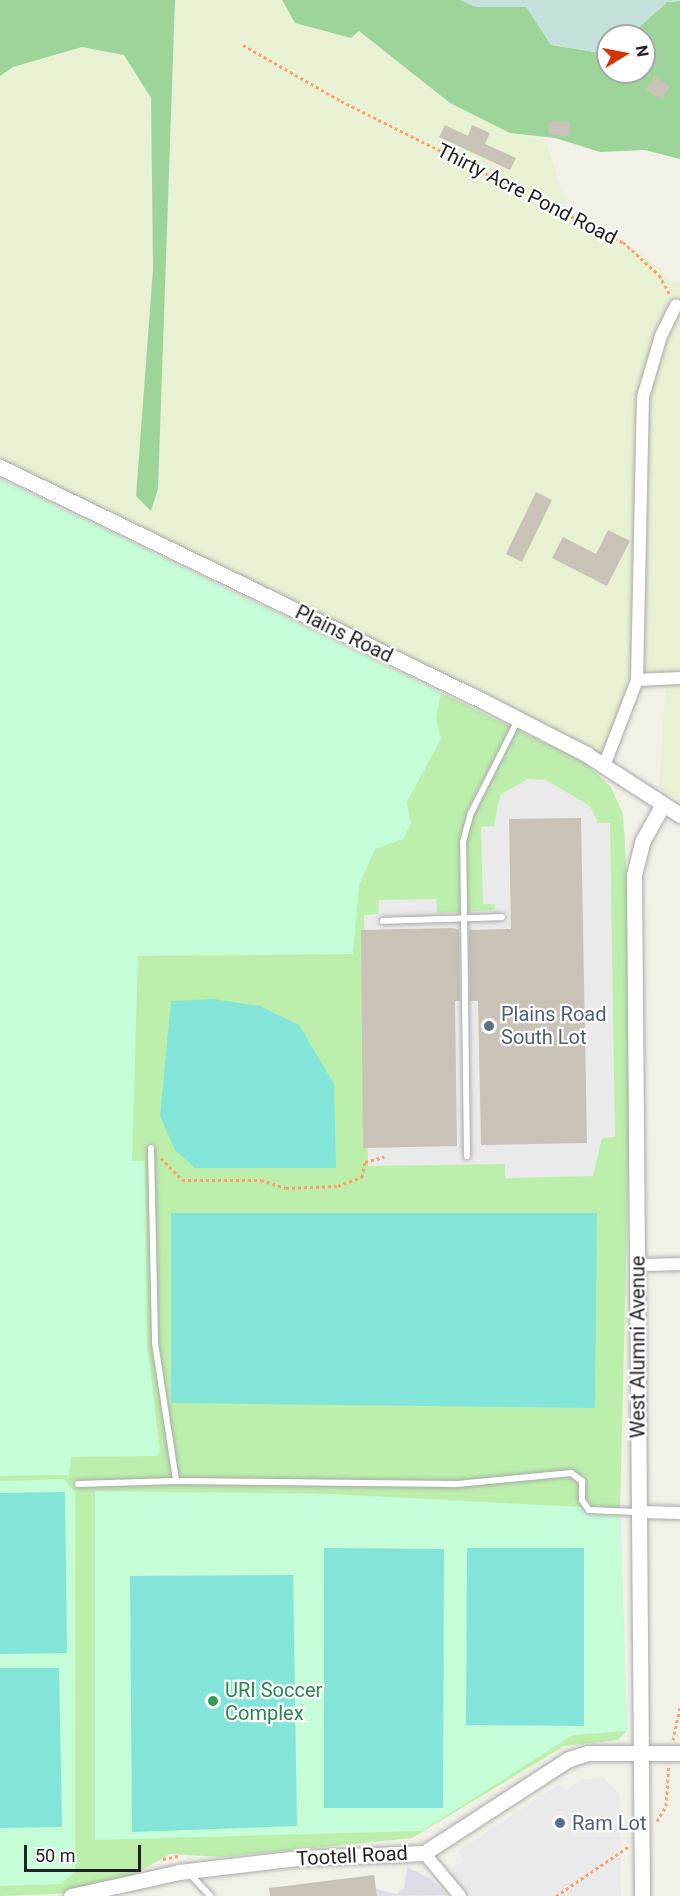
<!DOCTYPE html>
<html>
<head>
<meta charset="utf-8">
<style>
  body { margin:0 }
  #map { position:relative; width:680px; height:1896px; overflow:hidden; background:#f2f1e8; font-family:Roboto,sans-serif }
  div>[style] { position:absolute }
  .farmland>* { inset:0; background:#e8f2d3 }
  .grass>* { inset:0; background:#bcefac }
  .forest>* { inset:0; background:#9dd49a }
  .wetland>* { inset:0; background:#c4e1db }
  .park>* { inset:0; background:#c4fdd7 }
  .pitch>* { inset:0; background:#82e5d8 }
  .parking>* { inset:0; background:#eaeaea }
  .plaza>* { inset:0; background:#dfdce8 }
  .building>* { inset:0; background:#c8c2b7 }
  .path>* { height:3px; margin-top:-1.5px; transform-origin:0; background:repeating-linear-gradient(90deg,#ffa06c 0 3px,transparent 0 6px) }
  .roads { filter:drop-shadow(0 0 2px #a9a9a9) drop-shadow(0 0 2px #a9a9a9) }
  .service>* { height:6px; margin:-3px; padding:0 3px; transform-origin:3px; border-radius:3px; background:#fff }
  .minor>* { height:12px; margin:-6px; padding:0 6px; transform-origin:6px; border-radius:6px; background:#fff }
  .tertiary>* { height:15px; margin:-7.5px; padding:0 7.5px; transform-origin:7.5px; border-radius:7.5px; background:#fff }
  .dots>* { width:16px; height:16px; translate:-50% -50%; box-sizing:border-box; border:3px solid #fff; border-radius:50% }
  span { translate:-50% -50%; white-space:nowrap; text-align:center; line-height:1.15; -webkit-text-stroke:4.5px #fff; paint-order:stroke }
  .street-label { font-size:20px; color:#222 }
  .service-label { font-size:20px; color:#4e5e75 }
  .left { translate:0 -50%; text-align:left }
  .leisure-label { font-size:20px; color:#27864d }
  .north { position:absolute; left:596px; top:24px; width:60px; height:60px; box-sizing:border-box; background:#fff; border:2px solid #a7a7a7; border-radius:50%; rotate:80deg; font-size:16px; font-weight:700; line-height:24px; text-align:center; color:#222 }
  .north::after { content:''; display:block; margin:auto; width:21px; height:27px; background:#d33400; clip-path:polygon(50% 0,100% 100%,50% 72%,0 100%) }
  .scale { position:absolute; left:24px; top:1845px; width:117px; height:27px; box-sizing:border-box; border:3px solid #222; border-top:0; padding-left:8px; font-size:18px; line-height:21px; white-space:nowrap; color:#222; -webkit-text-stroke:4px #fff; paint-order:stroke }
</style>
</head>
<body>
<div id="map">
  <div class="farmland">
    <i style="clip-path:polygon(175px 0,282px 0,295px 23px,351px 38px,359px 31px,450px 103px,510px 133px,546px 140px,568px 213px,637px 251px,664px 273px,668px 282px,680px 281px,680px 799px,659px 787px,666px 679px,638px 680px,602px 764px,0 466px,0 76px,13px 67px,82px 47px,124px 55px,151px 98px,153px 269px,137px 495px,151px 510px,158px 488px)"></i>
  </div>
  <div class="grass">
    <i style="clip-path:polygon(0 479px,584px 762px,611px 787px,623px 814px,633px 978px,620px 1509px,627px 1731px,618px 1740px,564px 1746px,412px 1838px,222px 1857px,170px 1854px,103px 1892px,0 1896px)"></i>
  </div>
  <div class="forest">
    <i style="clip-path:polygon(0 0,175px 0,158px 489px,151px 511px,136px 496px,153px 269px,151px 98px,124px 55px,82px 47px,13px 67px,0 76px)"></i>
    <i style="clip-path:polygon(282px 0,460px 0,476px 7px,527px 6px,551px 45px,608px 54px,608px 72px,644px 72px,644px 36px,629px 36px,667px 2px,680px 1px,680px 159px,645px 150px,600px 152px,555px 138px,510px 133px,450px 103px,359px 31px,351px 38px,295px 23px)"></i>
  </div>
  <div class="wetland">
    <i style="clip-path:polygon(460px 0,680px 0,680px 1px,667px 2px,629px 36px,608px 36px,608px 54px,551px 45px,526px 7px,476px 7px)"></i>
  </div>
  <div class="park">
    <i style="clip-path:polygon(0 479px,441px 693px,436px 718px,441px 739px,407px 802px,411px 824px,403px 839px,375px 849px,359px 885px,353px 954px,138px 956px,132px 1161px,145px 1161px,147px 1343px,160px 1452px,156px 1456px,71px 1457px,69px 1475px,0 1476px)"></i>
    <i style="clip-path:polygon(64px 1479px,75px 1493px,75px 1873px,60px 1884px,0 1886px,0 1481px)"></i>
    <i style="clip-path:polygon(95px 1491px,331px 1494px,620px 1509px,627px 1731px,573px 1735px,422px 1831px,95px 1840px)"></i>
  </div>
  <div class="pitch">
    <i style="clip-path:polygon(213px 999px,260px 1006px,299px 1025px,334px 1084px,336px 1168px,195px 1168px,175px 1150px,160px 1116px,171px 1001px)"></i>
    <i style="clip-path:polygon(171px 1213px,597px 1213px,595px 1408px,171px 1403px)"></i>
    <i style="clip-path:polygon(65px 1492px,67px 1653px,0 1654px,0 1493px)"></i>
    <i style="clip-path:polygon(324px 1548px,444px 1549px,443px 1808px,324px 1808px)"></i>
    <i style="clip-path:polygon(467px 1548px,584px 1548px,584px 1726px,466px 1725px)"></i>
    <i style="clip-path:polygon(293px 1575px,297px 1826px,132px 1832px,130px 1576px)"></i>
    <i style="clip-path:polygon(0 1668px,59px 1668px,62px 1827px,0 1828px)"></i>
  </div>
  <div class="parking">
    <i style="clip-path:polygon(528px 779px,546px 780px,590px 806px,598px 823px,610px 823px,615px 1137px,602px 1138px,593px 1176px,505px 1178px,505px 1164px,368px 1166px,364px 915px,378px 914px,379px 900px,436px 899px,437px 913px,495px 910px,494px 904px,483px 904px,481px 827px,494px 826px,500px 795px)"></i>
    <i style="clip-path:polygon(603px 1777px,620px 1795px,621px 1896px,454px 1896px,450px 1890px,454px 1866px,464px 1862px,458px 1851px,559px 1784px,567px 1790px,580px 1780px)"></i>
  </div>
  <div class="plaza">
    <i style="clip-path:polygon(407px 1867px,430px 1878px,447px 1895px,377px 1896px,376px 1889px,397px 1894px,404px 1888px)"></i>
  </div>
  <div class="building">
    <i style="clip-path:polygon(654px 76px,670px 86px,662px 100px,646px 90px)"></i>
    <i style="clip-path:polygon(549px 121px,570px 122px,569px 136px,548px 135px)"></i>
    <i style="clip-path:polygon(445px 125px,468px 136px,472px 125px,490px 133px,485px 144px,516px 158px,510px 170px,439px 137px)"></i>
    <i style="clip-path:polygon(536px 492px,552px 500px,522px 562px,506px 554px)"></i>
    <i style="clip-path:polygon(608px 530px,630px 541px,607px 586px,552px 558px,563px 537px,596px 554px)"></i>
    <i style="clip-path:polygon(581px 818px,587px 1143px,481px 1145px,478px 1001px,470px 1001px,469px 930px,511px 929px,509px 819px)"></i>
    <i style="clip-path:polygon(453px 928px,459px 930px,460px 1001px,455px 1001px,457px 1146px,363px 1148px,361px 930px)"></i>
    <i style="clip-path:polygon(374px 1875px,377px 1896px,270px 1896px,269px 1888px)"></i>
  </div>
  <div class="path">
    <i style="left:243px;top:45px;width:113px;rotate:29.7deg"></i>
    <i style="left:341px;top:101px;width:315px;rotate:26.6deg"></i>
    <i style="left:623px;top:242px;width:49px;rotate:42.5deg"></i>
    <i style="left:659px;top:275px;width:21px;rotate:61deg"></i>
    <i style="left:161px;top:1158px;width:30px;rotate:46deg"></i>
    <i style="left:182px;top:1180px;width:79px"></i>
    <i style="left:261px;top:1180px;width:26px;rotate:18deg"></i>
    <i style="left:286px;top:1188px;width:52px;rotate:-2.2deg"></i>
    <i style="left:338px;top:1186px;width:26px;rotate:-21deg"></i>
    <i style="left:362px;top:1177px;width:15px;rotate:-79deg"></i>
    <i style="left:365px;top:1162px;width:20px;rotate:-15deg"></i>
    <i style="left:673px;top:1740px;width:35px;rotate:-78deg"></i>
    <i style="left:657px;top:1821px;width:17px;rotate:-59deg"></i>
    <i style="left:666px;top:1806px;width:39px;rotate:-86deg"></i>
    <i style="left:163px;top:1859px;width:16px;rotate:-11deg"></i>
    <i style="left:556px;top:1896px;width:87px;rotate:-34.2deg"></i>
  </div>
  <div class="roads">
    <div class="service">
      <i style="left:383px;top:921px;width:119px;rotate:-1.9deg"></i>
      <i style="left:151px;top:1148px;width:195px;rotate:88.8deg"></i>
      <i style="left:155px;top:1343px;width:140px;rotate:81.3deg"></i>
      <i style="left:467px;top:1156px;width:314px;rotate:-90.7deg"></i>
      <i style="left:463px;top:842px;width:30px;rotate:-75deg"></i>
      <i style="left:471px;top:813px;width:104px;rotate:-63.2deg"></i>
      <i style="left:78px;top:1484px;width:98px;rotate:-1.8deg"></i>
      <i style="left:176px;top:1481px;width:281px;rotate:0.6deg"></i>
      <i style="left:457px;top:1484px;width:115px;rotate:-5.5deg"></i>
      <i style="left:571px;top:1473px;width:14px;rotate:36deg"></i>
      <i style="left:582px;top:1481px;width:19px;rotate:90deg"></i>
      <i style="left:582px;top:1500px;width:12px;rotate:55deg"></i>
      <i style="left:589px;top:1510px;width:48px;rotate:2.4deg"></i>
      <i style="left:188px;top:1872px;width:33px;rotate:47deg"></i>
    </div>
    <div class="minor">
      <i style="left:637px;top:680px;width:43px;rotate:-2.7deg"></i>
      <i style="left:604px;top:766px;width:92px;rotate:-69deg"></i>
      <i style="left:637px;top:680px;width:283px;rotate:-88.8deg"></i>
      <i style="left:643px;top:397px;width:64px;rotate:-73.6deg"></i>
      <i style="left:661px;top:336px;width:34px;rotate:-64deg"></i>
      <i style="left:637px;top:1265px;width:43px;rotate:-1.3deg"></i>
      <i style="left:639px;top:1512px;width:41px;rotate:1.4deg"></i>
      <i style="left:424px;top:1853px;width:56px;rotate:50.1deg"></i>
    </div>
    <div class="tertiary">
      <i style="left:0;top:467px;width:539px;rotate:25.85deg"></i>
      <i style="left:485px;top:702px;width:114px;rotate:27.2deg"></i>
      <i style="left:586px;top:754px;width:112px;rotate:33deg"></i>
      <i style="left:71px;top:1896px;width:111px;rotate:-12.5deg"></i>
      <i style="left:179px;top:1872px;width:121px;rotate:-6.7deg"></i>
      <i style="left:299px;top:1858px;width:125px;rotate:-2.3deg"></i>
      <i style="left:424px;top:1853px;width:173px;rotate:-33deg"></i>
      <i style="left:569px;top:1759px;width:20px;rotate:-18deg"></i>
      <i style="left:588px;top:1753px;width:92px"></i>
      <i style="left:642px;top:1896px;width:1021px;rotate:-90.45deg"></i>
      <i style="left:634px;top:875px;width:36px;rotate:-76deg"></i>
      <i style="left:643px;top:840px;width:41px;rotate:-60.9deg"></i>
    </div>
  </div>
  <div class="dots">
    <i style="left:489px;top:1026px;background:#5c6f8a"></i>
    <i style="left:213px;top:1701px;background:#2e9e5b"></i>
    <i style="left:560px;top:1823px;background:#5c6f8a"></i>
  </div>
  <div class="street-label">
    <span style="left:527px;top:194px;rotate:27deg">Thirty Acre Pond Road</span>
    <span style="left:344px;top:634px;rotate:26deg">Plains Road</span>
    <span style="left:638px;top:1347px;rotate:-90deg">West Alumni Avenue</span>
    <span style="left:352px;top:1856px;rotate:-3deg">Tootell Road</span>
  </div>
  <div class="service-label">
    <span class="left" style="left:501px;top:1026px">Plains Road<br>South Lot</span>
    <span class="left" style="left:572px;top:1823px">Ram Lot</span>
  </div>
  <div class="leisure-label">
    <span class="left" style="left:225px;top:1702px">URI Soccer<br>Complex</span>
  </div>
  <div class="north">N</div>
  <div class="scale">50 m</div>
</div>
</body>
</html>
